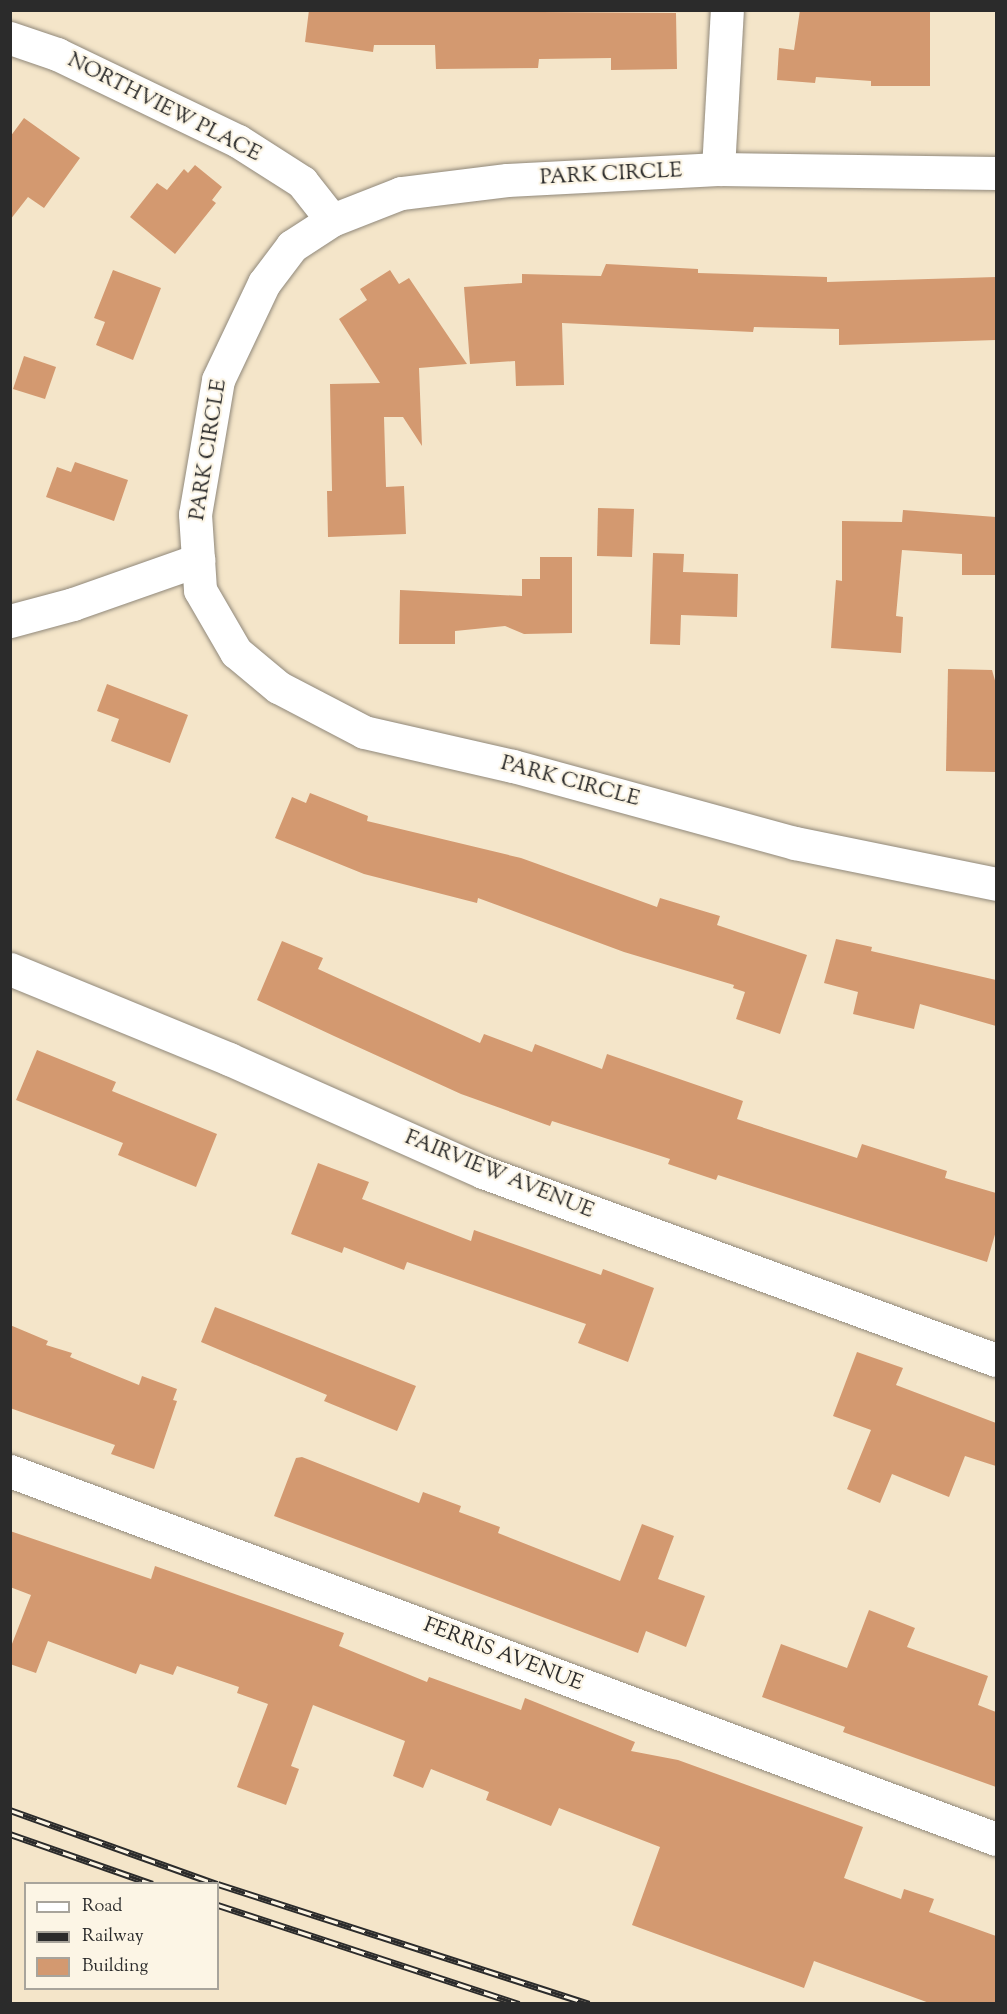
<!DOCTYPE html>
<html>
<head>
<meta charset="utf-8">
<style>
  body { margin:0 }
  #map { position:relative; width:1007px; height:2014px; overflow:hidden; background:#f4e5c9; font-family:"Sorts Mill Goudy",serif }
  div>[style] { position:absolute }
  .building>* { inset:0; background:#d39970 }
  .roads { filter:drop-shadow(0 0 2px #90887a) drop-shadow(0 0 2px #90887a) }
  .minor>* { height:33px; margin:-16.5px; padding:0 16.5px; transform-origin:16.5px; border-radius:16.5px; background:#fff }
  .tertiary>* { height:33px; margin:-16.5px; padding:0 16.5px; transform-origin:16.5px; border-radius:16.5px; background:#fff }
  .rail>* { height:7px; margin-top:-3.5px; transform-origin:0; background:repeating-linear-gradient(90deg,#fcf5e5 0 14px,#2b2b2b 0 28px); box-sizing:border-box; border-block:2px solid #2b2b2b }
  span { translate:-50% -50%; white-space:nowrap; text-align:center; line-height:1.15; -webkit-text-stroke:4.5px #fcf5e5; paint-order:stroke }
  .street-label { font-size:21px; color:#2b2b2b }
  .frame { position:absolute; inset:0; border:12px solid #2b2b2b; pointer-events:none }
  .legend { position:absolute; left:24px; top:1882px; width:195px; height:108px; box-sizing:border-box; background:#fcf5e5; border:2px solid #a8a49b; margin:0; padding:8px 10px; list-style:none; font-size:18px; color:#2b2b2b }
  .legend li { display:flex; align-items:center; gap:12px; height:30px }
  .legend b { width:30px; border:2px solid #a8a49b }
</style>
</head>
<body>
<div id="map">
  <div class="building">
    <i style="clip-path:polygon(309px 10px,676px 13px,677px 69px,611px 70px,611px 58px,539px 59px,538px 68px,436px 69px,435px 45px,374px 45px,373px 52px,305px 42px)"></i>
    <i style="clip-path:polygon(800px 10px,930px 10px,930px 86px,871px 86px,871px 81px,816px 77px,815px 83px,777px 80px,779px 48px,794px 50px)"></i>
    <i style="clip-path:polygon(24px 118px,80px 158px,44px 208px,28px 197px,10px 220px,10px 137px)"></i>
    <i style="clip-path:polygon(195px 165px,222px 187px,212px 200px,216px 203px,175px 254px,130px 217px,157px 183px,167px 190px,184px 169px,188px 173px)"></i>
    <i style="clip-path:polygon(606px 264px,698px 269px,698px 273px,827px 277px,827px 282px,996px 277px,996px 340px,839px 345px,839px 329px,754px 327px,753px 332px,562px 323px,564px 385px,516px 386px,515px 361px,470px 364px,464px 287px,522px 283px,522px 274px,601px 276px)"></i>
    <i style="clip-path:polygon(113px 270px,161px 288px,133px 360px,96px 345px,105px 322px,94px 318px)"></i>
    <i style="clip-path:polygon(390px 270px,399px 284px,409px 278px,467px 364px,419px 368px,422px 446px,403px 417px,384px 417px,386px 487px,404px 486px,406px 534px,328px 537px,327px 491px,332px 491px,330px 384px,380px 383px,339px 319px,367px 300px,360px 289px)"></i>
    <i style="clip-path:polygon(24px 356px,56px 367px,45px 399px,13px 389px)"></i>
    <i style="clip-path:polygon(75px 462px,128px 480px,114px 521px,46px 497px,57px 467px,71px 472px)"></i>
    <i style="clip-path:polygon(598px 508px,634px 509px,632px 557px,597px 556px)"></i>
    <i style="clip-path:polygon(903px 510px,996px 517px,996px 575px,962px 575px,962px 554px,902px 550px,896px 616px,903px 617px,901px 653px,831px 648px,836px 580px,842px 581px,842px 521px,902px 522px)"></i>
    <i style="clip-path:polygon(653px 553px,684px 554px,683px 572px,738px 574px,737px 617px,681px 615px,680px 645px,650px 644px)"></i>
    <i style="clip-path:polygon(540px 557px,572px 557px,572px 633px,524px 634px,505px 626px,455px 631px,455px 644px,399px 644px,400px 590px,522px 596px,522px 579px,540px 579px)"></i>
    <i style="clip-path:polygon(948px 669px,992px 670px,996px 684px,996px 772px,946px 771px)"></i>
    <i style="clip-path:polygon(107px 684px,188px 715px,170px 763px,111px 741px,119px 719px,97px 711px)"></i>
    <i style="clip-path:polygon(310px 793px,368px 816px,367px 821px,521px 858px,657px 907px,660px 898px,720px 916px,717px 925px,807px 955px,780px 1034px,736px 1019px,745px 992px,733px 988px,734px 985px,624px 952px,478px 898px,477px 903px,364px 874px,275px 838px,292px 797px,306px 803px)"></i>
    <i style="clip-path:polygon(836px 939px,872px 947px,871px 951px,996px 980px,996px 1026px,920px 1004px,914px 1029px,853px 1014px,858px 992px,824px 983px)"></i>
    <i style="clip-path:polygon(282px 941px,323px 958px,318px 969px,480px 1043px,484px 1034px,532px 1052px,535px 1044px,602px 1069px,607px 1054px,743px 1101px,737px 1119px,857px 1158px,862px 1144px,947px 1171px,945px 1178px,996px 1193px,996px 1231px,987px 1262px,718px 1175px,716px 1180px,668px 1164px,670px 1159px,552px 1121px,550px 1126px,461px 1094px,334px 1036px,257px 1000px)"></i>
    <i style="clip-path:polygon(37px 1050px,116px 1082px,112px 1091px,217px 1134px,196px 1187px,118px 1155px,123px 1143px,16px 1100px)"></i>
    <i style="clip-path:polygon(318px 1163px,369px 1182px,362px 1199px,471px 1241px,474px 1230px,601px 1275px,603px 1269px,654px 1288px,628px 1362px,578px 1343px,586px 1324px,407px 1262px,404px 1270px,344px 1247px,342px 1253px,291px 1234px)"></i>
    <i style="clip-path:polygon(215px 1307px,416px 1386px,397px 1431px,324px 1401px,327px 1395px,201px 1342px)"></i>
    <i style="clip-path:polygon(10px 1325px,48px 1341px,46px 1345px,72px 1353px,70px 1357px,139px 1385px,142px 1376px,177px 1389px,173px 1400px,177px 1401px,154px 1469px,111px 1454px,115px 1445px,10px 1408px)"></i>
    <i style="clip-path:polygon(857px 1352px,903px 1368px,896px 1385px,996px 1423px,996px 1466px,965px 1456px,949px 1497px,892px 1474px,880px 1503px,847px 1489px,871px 1430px,833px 1416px)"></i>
    <i style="clip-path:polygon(302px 1457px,419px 1503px,423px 1492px,461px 1506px,459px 1512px,500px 1527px,498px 1533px,620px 1581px,642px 1524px,674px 1536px,658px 1579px,705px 1596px,686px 1647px,646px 1631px,638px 1653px,274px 1516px,296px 1458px)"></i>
    <i style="clip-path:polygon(10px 1531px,151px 1579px,155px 1566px,269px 1606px,344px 1633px,339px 1646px,427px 1682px,429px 1677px,521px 1710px,525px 1698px,635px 1742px,631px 1751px,678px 1760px,863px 1827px,844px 1878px,901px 1899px,904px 1889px,934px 1899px,929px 1912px,996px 1936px,996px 2004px,932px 2004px,814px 1961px,804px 1988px,632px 1925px,660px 1847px,559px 1808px,551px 1826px,486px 1800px,489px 1792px,431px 1769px,423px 1788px,393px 1776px,405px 1741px,313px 1705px,291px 1766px,299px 1769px,286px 1805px,237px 1787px,268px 1704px,237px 1693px,239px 1687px,177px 1666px,173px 1675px,140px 1664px,136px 1674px,48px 1641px,36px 1673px,10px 1664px,10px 1649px,31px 1595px,10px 1587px)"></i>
    <i style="clip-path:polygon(869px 1610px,915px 1628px,907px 1647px,988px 1676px,978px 1705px,996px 1712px,996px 1787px,843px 1732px,845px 1727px,762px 1697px,781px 1644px,847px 1668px)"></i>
  </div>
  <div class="roads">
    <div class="minor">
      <i style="left:10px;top:38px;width:50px;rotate:18.8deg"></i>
      <i style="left:57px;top:54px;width:201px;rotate:25.7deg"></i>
      <i style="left:238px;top:141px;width:76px;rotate:32.6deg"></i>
      <i style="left:302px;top:182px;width:48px;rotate:51.7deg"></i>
      <i style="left:718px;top:169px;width:159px;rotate:-86.8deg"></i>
      <i style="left:996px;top:173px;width:278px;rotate:-179.2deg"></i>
      <i style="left:718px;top:169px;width:211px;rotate:177deg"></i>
      <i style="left:507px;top:180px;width:107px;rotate:173deg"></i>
      <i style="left:401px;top:193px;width:74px;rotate:158.6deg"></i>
      <i style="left:332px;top:220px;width:48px;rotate:147deg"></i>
      <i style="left:292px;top:246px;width:46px;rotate:127.1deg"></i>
      <i style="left:264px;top:283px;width:107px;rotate:115.4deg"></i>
      <i style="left:218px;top:380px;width:136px;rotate:99.7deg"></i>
      <i style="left:195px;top:514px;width:76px;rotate:86.2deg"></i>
      <i style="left:200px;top:590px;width:72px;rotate:59.9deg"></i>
      <i style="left:236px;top:652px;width:55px;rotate:39.8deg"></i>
      <i style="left:278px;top:687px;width:97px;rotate:27.6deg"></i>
      <i style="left:364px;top:732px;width:153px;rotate:12.9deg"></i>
      <i style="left:513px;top:766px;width:292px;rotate:15.3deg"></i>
      <i style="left:795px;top:843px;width:205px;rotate:11.5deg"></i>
      <i style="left:10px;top:621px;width:65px;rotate:-15.1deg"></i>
      <i style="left:73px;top:604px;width:133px;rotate:-19.4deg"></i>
      <i style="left:10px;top:969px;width:237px;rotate:22.3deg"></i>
      <i style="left:229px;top:1059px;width:278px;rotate:24deg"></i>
      <i style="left:483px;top:1172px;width:546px;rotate:20.13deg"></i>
    </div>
    <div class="tertiary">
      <i style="left:10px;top:1471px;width:1052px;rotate:20.47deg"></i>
    </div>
  </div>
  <div class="rail">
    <i style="left:10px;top:1810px;width:220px;rotate:19.7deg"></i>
    <i style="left:10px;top:1834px;width:151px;rotate:19.3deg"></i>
    <i style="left:218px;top:1884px;width:390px;rotate:17.9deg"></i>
    <i style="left:218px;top:1905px;width:317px;rotate:18.2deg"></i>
  </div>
  <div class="street-label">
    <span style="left:164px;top:108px;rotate:27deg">NORTHVIEW PLACE</span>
    <span style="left:611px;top:175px;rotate:-3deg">PARK CIRCLE</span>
    <span style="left:209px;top:450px;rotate:-81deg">PARK CIRCLE</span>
    <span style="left:570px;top:782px;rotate:15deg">PARK CIRCLE</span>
    <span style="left:499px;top:1175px;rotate:22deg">FAIRVIEW AVENUE</span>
    <span style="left:503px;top:1655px;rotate:21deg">FERRIS AVENUE</span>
  </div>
  <div class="frame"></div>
  <ul class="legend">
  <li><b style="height:8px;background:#fff"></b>Road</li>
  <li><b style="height:8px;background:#2b2b2b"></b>Railway</li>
  <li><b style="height:16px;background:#d39970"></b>Building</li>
  </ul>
</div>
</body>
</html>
